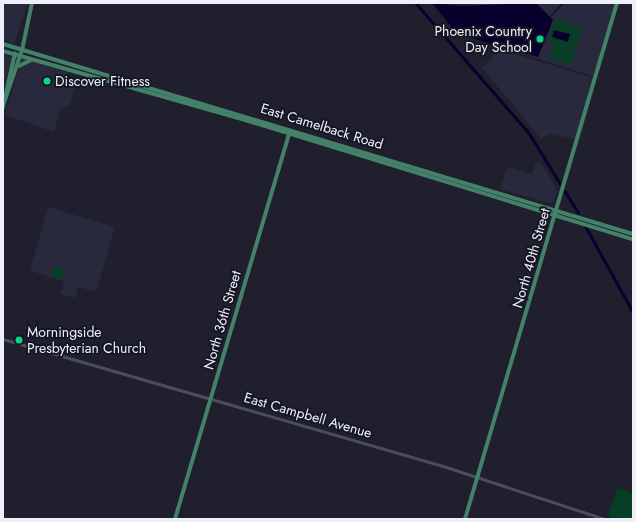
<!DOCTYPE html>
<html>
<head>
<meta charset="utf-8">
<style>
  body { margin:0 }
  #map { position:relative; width:636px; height:522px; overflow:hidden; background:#1f1f2d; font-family:Jost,sans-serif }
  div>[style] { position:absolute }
  .built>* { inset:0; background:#28293c }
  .green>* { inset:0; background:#063f26 }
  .round { border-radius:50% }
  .water>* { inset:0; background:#09002e }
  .stream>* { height:1px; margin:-0.5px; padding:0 0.5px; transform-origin:0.5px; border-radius:0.5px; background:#09002e }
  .canal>* { height:2.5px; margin:-1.25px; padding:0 1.25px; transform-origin:1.25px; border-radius:1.25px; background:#09002e }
  .minor>* { height:3px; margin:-1.5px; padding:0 1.5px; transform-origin:1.5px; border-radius:1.5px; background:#4c4d5c }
  .major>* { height:4px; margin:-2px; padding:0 2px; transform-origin:2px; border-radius:2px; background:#438169 }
  .dots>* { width:11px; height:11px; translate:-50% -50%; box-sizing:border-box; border:2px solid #151623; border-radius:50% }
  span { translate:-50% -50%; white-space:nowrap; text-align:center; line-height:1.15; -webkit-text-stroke:3.5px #151623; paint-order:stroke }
  .poi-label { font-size:14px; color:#eeeff9 }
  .right { translate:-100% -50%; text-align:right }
  .left { translate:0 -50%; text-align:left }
  .street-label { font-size:14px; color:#eeeff9 }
  .frame { position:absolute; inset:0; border:4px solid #eeeff9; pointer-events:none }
</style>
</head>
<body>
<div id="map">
  <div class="built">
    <i style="clip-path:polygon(3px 3px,28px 3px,14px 44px,3px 39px)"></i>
    <i style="clip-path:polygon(471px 3px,615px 3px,593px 76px,461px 34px)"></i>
    <i style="clip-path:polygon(496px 48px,593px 78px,575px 139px,549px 134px,541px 139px,482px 68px,492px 59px)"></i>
    <i style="clip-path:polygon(3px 54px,13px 57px,3px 91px)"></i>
    <i style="clip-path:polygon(22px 58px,68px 73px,65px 83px,75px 86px,70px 105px,60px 110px,54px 132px,5px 115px)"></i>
    <i style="clip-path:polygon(536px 162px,541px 163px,558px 191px,552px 204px,500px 189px,507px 167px,532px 174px)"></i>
    <i style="clip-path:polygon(48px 207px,115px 227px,96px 292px,78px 287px,75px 298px,60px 294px,64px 281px,30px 271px)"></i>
  </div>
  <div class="green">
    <i style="clip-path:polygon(560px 17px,567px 24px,581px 28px,575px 52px,551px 45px,552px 41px,548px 39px,552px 26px)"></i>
    <i style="clip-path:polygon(553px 46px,575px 53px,571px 65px,549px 58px)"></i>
    <i class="round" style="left:52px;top:267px;width:12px;height:12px"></i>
    <i style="clip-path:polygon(617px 488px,633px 493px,633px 519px,608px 517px)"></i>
  </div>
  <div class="water">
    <i style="clip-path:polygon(432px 3px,460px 6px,536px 3px,553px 20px,538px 57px,457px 34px)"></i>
    <i style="clip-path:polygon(554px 30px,570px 34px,568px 42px,552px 37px)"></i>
  </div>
  <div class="stream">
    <i style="left:549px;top:17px;width:19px;rotate:-47deg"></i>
  </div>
  <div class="canal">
    <i style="left:416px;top:3px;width:172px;rotate:49deg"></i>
    <i style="left:529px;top:133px;width:59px;rotate:58.2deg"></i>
    <i style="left:565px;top:191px;width:25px;rotate:58deg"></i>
    <i style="left:585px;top:225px;width:99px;rotate:61.1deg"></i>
  </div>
  <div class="minor">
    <i style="left:3px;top:339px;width:458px;rotate:16.1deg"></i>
    <i style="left:443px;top:466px;width:169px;rotate:18.2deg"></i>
  </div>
  <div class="major">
    <i style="left:3px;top:44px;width:658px;rotate:16.78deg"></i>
    <i style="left:3px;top:51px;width:252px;rotate:15.9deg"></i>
    <i style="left:245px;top:120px;width:406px;rotate:17.1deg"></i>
    <i style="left:19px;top:66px;width:13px;rotate:-27deg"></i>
    <i style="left:5px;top:100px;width:53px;rotate:-71.2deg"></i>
    <i style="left:22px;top:50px;width:48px;rotate:-78deg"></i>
    <i style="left:3px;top:107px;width:55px;rotate:-77.5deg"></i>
    <i style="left:175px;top:519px;width:404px;rotate:-73.5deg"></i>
    <i style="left:465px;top:519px;width:538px;rotate:-73.59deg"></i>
  </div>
  <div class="dots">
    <i style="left:540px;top:39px;background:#04d98b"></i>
    <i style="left:47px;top:81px;background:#04d98b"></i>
    <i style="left:19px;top:340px;background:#04d98b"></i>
  </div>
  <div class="poi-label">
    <span class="right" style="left:532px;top:39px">Phoenix Country<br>Day School</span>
    <span class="left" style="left:55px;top:81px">Discover Fitness</span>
    <span class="left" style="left:27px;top:340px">Morningside<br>Presbyterian Church</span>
  </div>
  <div class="street-label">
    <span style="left:322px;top:126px;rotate:17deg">East Camelback Road</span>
    <span style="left:531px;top:258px;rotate:-74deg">North 40th Street</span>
    <span style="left:222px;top:320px;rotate:-74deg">North 36th Street</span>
    <span style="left:308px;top:415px;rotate:16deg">East Campbell Avenue</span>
  </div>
  <div class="frame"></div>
</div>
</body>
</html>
